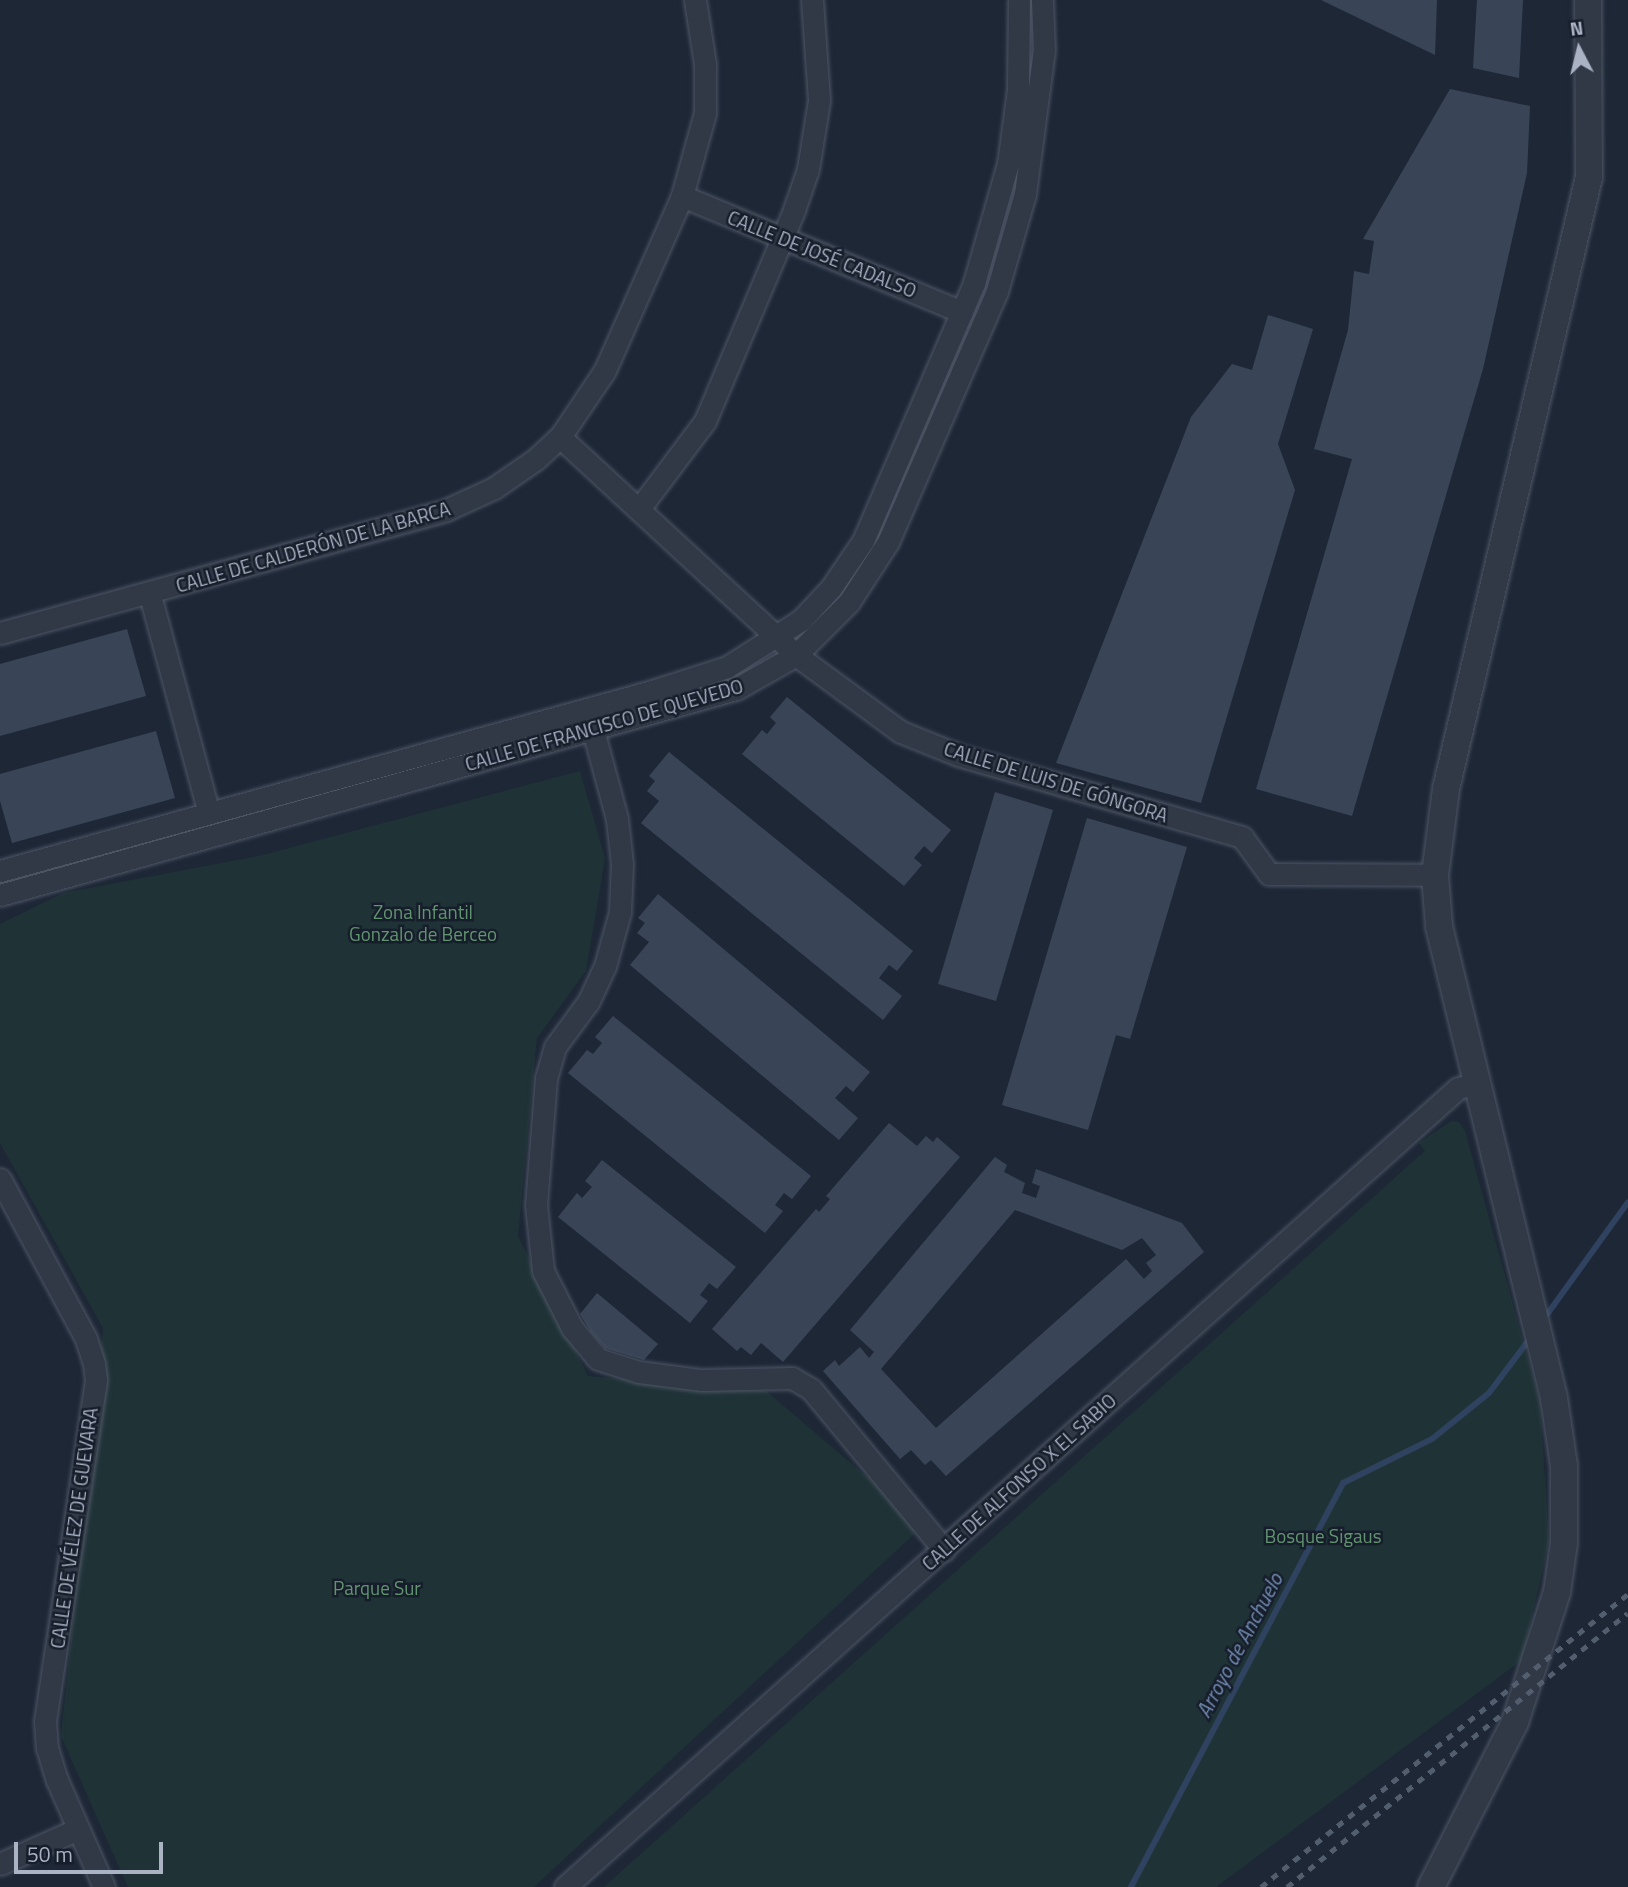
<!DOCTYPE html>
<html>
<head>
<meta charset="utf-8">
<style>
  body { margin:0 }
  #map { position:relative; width:1628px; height:1887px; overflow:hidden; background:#1d2736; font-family:"Titillium Web",sans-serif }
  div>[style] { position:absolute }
  .green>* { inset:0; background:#1f3337 }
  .stream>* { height:6px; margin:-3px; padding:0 3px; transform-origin:3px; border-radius:3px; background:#2f425f }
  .building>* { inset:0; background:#394557 }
  .roads { filter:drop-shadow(0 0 2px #4e5665) drop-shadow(0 0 2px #4e5665) }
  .minor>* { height:21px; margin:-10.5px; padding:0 10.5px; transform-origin:10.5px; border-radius:10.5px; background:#313947 }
  .tertiary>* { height:26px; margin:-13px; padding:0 13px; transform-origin:13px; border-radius:13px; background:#313947 }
  .rail>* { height:5px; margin-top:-2.5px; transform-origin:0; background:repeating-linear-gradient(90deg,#525d6e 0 7px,transparent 0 14px) }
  span { translate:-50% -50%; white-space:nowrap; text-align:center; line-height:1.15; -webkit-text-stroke:5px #171e2b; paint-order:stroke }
  .street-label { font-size:19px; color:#aab3c4 }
  .park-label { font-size:19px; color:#61956f }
  .water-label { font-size:21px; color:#7089af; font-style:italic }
  .north { position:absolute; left:1544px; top:14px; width:70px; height:70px; -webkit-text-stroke:5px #171e2b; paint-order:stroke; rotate:353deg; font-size:19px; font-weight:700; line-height:28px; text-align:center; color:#aab3c4 }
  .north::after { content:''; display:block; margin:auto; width:24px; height:32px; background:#aab3c4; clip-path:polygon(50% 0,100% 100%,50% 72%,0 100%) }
  .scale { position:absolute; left:14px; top:1842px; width:149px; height:32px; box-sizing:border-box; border:4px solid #aab3c4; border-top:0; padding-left:9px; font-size:21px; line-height:24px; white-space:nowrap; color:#aab3c4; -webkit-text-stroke:5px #171e2b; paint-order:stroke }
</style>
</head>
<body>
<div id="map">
  <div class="green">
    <i style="clip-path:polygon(580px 771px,605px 858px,586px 971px,537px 1038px,518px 1236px,588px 1376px,766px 1391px,924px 1525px,534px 1887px,128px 1887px,61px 1736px,103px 1328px,0 1143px,0 924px,63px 893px,259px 856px)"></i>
    <i style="clip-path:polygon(1451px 1121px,1459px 1122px,1465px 1131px,1540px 1402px,1549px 1542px,1522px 1660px,1216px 1887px,604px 1887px,1418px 1157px,1425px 1151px,1419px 1143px)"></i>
  </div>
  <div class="stream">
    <i style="left:1543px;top:1320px;width:145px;rotate:-54.2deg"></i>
    <i style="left:1131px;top:1887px;width:456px;rotate:-62.3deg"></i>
    <i style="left:1343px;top:1483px;width:99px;rotate:-26.3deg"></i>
    <i style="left:1432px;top:1439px;width:73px;rotate:-38.9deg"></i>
    <i style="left:1489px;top:1393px;width:70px;rotate:-53.1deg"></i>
  </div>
  <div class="building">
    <i style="clip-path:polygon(1321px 0,1437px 0,1435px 55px)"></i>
    <i style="clip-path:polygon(1477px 0,1523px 0,1519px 78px,1473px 68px)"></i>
    <i style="clip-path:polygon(1450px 89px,1530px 106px,1527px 173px,1483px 369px,1352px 816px,1256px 789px,1352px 459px,1314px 449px,1348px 330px,1354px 271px,1369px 274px,1374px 241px,1363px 239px)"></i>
    <i style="clip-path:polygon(1268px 315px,1313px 329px,1278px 444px,1295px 490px,1201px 803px,1056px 763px,1191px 417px,1232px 364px,1252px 370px)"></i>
    <i style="clip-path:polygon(127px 629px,146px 696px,0 736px,0 664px)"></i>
    <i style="clip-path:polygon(787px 697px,951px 830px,932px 853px,924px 846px,914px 858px,922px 865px,904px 886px,742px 754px,762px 730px,767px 734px,776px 723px,770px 717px)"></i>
    <i style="clip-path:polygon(156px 731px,175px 798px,12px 843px,0 801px,0 774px)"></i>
    <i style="clip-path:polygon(669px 752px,913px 951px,897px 971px,889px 965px,879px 978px,902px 996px,883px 1020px,641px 823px,659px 801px,647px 791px,655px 781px,649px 776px)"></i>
    <i style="clip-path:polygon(995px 792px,1053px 810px,996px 1001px,938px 984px)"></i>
    <i style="clip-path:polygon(1087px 818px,1187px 847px,1130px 1039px,1116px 1035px,1088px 1130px,1002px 1105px)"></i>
    <i style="clip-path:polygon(658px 894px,870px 1072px,853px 1092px,846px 1086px,835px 1098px,858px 1118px,839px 1140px,630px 965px,649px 942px,637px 933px,645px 923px,638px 918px)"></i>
    <i style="clip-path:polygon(613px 1016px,811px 1176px,792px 1199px,784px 1193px,775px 1205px,783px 1211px,765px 1233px,568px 1073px,587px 1050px,593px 1054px,602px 1043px,595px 1037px)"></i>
    <i style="clip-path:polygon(889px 1123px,917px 1146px,926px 1136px,933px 1142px,937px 1137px,960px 1157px,783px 1362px,761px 1343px,751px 1355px,741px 1347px,737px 1351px,712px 1329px,816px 1209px,819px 1212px,830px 1199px,826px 1196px)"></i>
    <i style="clip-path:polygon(evenodd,995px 1157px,1007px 1165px,1004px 1172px,1025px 1183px,1022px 1193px,1036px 1198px,1040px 1186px,1032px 1183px,1036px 1169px,1182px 1223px,1204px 1252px,946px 1476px,931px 1460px,925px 1465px,911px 1450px,900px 1459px,823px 1371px,835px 1360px,839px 1366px,860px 1347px,869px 1358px,874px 1352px,850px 1330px,995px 1157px,1015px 1210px,1122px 1250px,1142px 1238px,1156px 1255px,1146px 1263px,1152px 1271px,1144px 1279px,1126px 1259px,936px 1428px,881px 1369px,1015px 1210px)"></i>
    <i style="clip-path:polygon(602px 1160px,736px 1267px,717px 1289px,709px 1283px,700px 1295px,708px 1301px,690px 1323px,558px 1217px,577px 1193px,582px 1198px,592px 1187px,585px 1181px)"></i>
    <i style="clip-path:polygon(597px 1293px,658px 1344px,644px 1360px,605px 1348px,591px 1332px,580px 1314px)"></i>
  </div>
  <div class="roads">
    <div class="minor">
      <i style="left:682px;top:196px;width:303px;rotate:22.5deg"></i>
      <i style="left:560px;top:437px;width:321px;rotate:42.7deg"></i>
      <i style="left:796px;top:655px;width:130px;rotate:36.3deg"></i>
      <i style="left:901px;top:732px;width:61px;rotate:22deg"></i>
      <i style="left:958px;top:755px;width:296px;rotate:16.1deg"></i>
      <i style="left:1242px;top:837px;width:46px;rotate:53.9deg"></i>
      <i style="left:1269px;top:874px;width:166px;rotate:0.3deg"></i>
      <i style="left:639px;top:509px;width:110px;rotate:-53.1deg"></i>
      <i style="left:705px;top:421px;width:229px;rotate:-67.1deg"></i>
      <i style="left:794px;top:210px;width:43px;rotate:-71.1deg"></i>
      <i style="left:808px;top:169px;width:70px;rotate:-80.9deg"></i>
      <i style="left:819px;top:100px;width:100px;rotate:-94deg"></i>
      <i style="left:150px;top:595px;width:226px;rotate:74.9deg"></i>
      <i style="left:0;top:633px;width:463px;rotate:-15.4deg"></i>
      <i style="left:446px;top:510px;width:53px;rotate:-24.6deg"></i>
      <i style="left:494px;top:488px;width:51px;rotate:-34.6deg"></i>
      <i style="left:536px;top:459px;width:33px;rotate:-43deg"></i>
      <i style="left:560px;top:437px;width:81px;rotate:-56.1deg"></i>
      <i style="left:605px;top:370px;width:190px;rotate:-66.1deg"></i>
      <i style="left:682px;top:196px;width:86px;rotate:-74.5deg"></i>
      <i style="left:705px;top:113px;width:49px;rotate:-90deg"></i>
      <i style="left:705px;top:64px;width:65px;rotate:-98.9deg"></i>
      <i style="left:593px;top:730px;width:92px;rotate:74.9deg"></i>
      <i style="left:617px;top:819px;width:45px;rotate:83.7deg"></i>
      <i style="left:622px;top:864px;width:48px;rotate:92.4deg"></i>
      <i style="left:620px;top:912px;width:56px;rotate:105.5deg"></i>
      <i style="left:605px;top:966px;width:40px;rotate:115deg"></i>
      <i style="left:588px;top:1002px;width:56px;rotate:126.3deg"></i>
      <i style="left:555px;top:1047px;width:32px;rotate:106deg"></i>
      <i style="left:546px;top:1078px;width:127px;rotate:94.5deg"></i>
      <i style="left:536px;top:1205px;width:66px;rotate:83.9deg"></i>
      <i style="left:543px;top:1271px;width:64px;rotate:63deg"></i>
      <i style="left:572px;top:1328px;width:40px;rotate:50deg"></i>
      <i style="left:598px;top:1359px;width:43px;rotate:17.6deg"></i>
      <i style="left:639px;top:1372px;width:63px;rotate:7.4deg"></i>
      <i style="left:701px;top:1380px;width:91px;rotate:-1.3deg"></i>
      <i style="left:792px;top:1378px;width:22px;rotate:30deg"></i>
      <i style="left:811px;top:1389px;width:209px;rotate:50.4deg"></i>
      <i style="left:0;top:871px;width:676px;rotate:-15.43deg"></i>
      <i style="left:652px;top:691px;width:79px;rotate:-17.7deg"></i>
      <i style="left:727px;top:667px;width:88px;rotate:-32.4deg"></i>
      <i style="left:801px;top:620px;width:44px;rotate:-46.8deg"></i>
      <i style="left:831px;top:588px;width:57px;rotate:-55.8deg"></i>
      <i style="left:863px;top:541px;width:281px;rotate:-66.7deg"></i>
      <i style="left:974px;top:283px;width:124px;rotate:-74.1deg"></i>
      <i style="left:1008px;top:164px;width:75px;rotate:-82.3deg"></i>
      <i style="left:1018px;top:90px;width:90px;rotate:-89.4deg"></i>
      <i style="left:0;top:895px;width:764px;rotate:-15.64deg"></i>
      <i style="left:736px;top:689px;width:69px;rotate:-29.5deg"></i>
      <i style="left:796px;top:655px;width:75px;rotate:-45deg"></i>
      <i style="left:849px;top:602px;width:72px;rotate:-57deg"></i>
      <i style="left:888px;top:542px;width:274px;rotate:-66.5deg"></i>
      <i style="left:997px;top:291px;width:101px;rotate:-73.9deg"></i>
      <i style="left:1025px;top:194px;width:145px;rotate:-82.5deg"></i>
      <i style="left:1044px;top:50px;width:50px;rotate:-92.3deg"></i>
      <i style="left:0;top:1179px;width:182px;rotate:61.7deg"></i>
      <i style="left:86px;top:1339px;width:26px;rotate:72deg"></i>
      <i style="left:94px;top:1364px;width:16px;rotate:83deg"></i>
      <i style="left:96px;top:1380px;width:345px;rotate:98.5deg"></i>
      <i style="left:45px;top:1721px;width:27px;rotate:86deg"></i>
      <i style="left:47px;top:1748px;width:34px;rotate:73deg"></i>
      <i style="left:57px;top:1780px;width:117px;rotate:66.3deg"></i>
      <i style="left:0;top:1864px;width:85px;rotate:-24.2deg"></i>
      <i style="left:565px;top:1887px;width:1198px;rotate:-41.82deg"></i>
      <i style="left:1458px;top:1088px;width:18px;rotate:-13deg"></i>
    </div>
    <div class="tertiary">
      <i style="left:1431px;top:1887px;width:185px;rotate:-63deg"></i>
      <i style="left:1515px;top:1722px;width:137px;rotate:-72.1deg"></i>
      <i style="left:1557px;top:1592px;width:49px;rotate:-81.9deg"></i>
      <i style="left:1564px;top:1543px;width:77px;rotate:-90deg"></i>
      <i style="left:1564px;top:1466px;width:69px;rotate:-98.4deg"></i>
      <i style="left:1554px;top:1398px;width:486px;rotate:-103.7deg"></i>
      <i style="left:1439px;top:926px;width:51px;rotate:-94.5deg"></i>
      <i style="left:1435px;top:875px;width:87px;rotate:-82.7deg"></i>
      <i style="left:1446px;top:789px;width:628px;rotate:-76.85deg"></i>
      <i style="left:1589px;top:177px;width:177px;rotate:-90.3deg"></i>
    </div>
  </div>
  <div class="rail">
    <i style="left:1261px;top:1887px;width:470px;rotate:-38.6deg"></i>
    <i style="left:1287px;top:1887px;width:437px;rotate:-38.8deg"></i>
  </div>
  <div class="street-label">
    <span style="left:822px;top:254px;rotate:22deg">CALLE DE JOSÉ CADALSO</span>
    <span style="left:313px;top:547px;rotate:-16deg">CALLE DE CALDERÓN DE LA BARCA</span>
    <span style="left:604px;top:725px;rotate:-16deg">CALLE DE FRANCISCO DE QUEVEDO</span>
    <span style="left:1056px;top:782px;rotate:17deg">CALLE DE LUIS DE GÓNGORA</span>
    <span style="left:1019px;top:1482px;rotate:-42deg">CALLE DE ALFONSO X EL SABIO</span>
    <span style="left:74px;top:1528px;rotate:-82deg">CALLE DE VÉLEZ DE GUEVARA</span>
  </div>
  <div class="park-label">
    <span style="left:423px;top:923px">Zona Infantil<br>Gonzalo de Berceo</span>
    <span style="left:1323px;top:1536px">Bosque Sigaus</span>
    <span style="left:377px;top:1588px">Parque Sur</span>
  </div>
  <div class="water-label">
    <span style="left:1239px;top:1645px;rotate:-62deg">Arroyo de Anchuelo</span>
  </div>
  <div class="north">N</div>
  <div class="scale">50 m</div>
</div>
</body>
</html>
